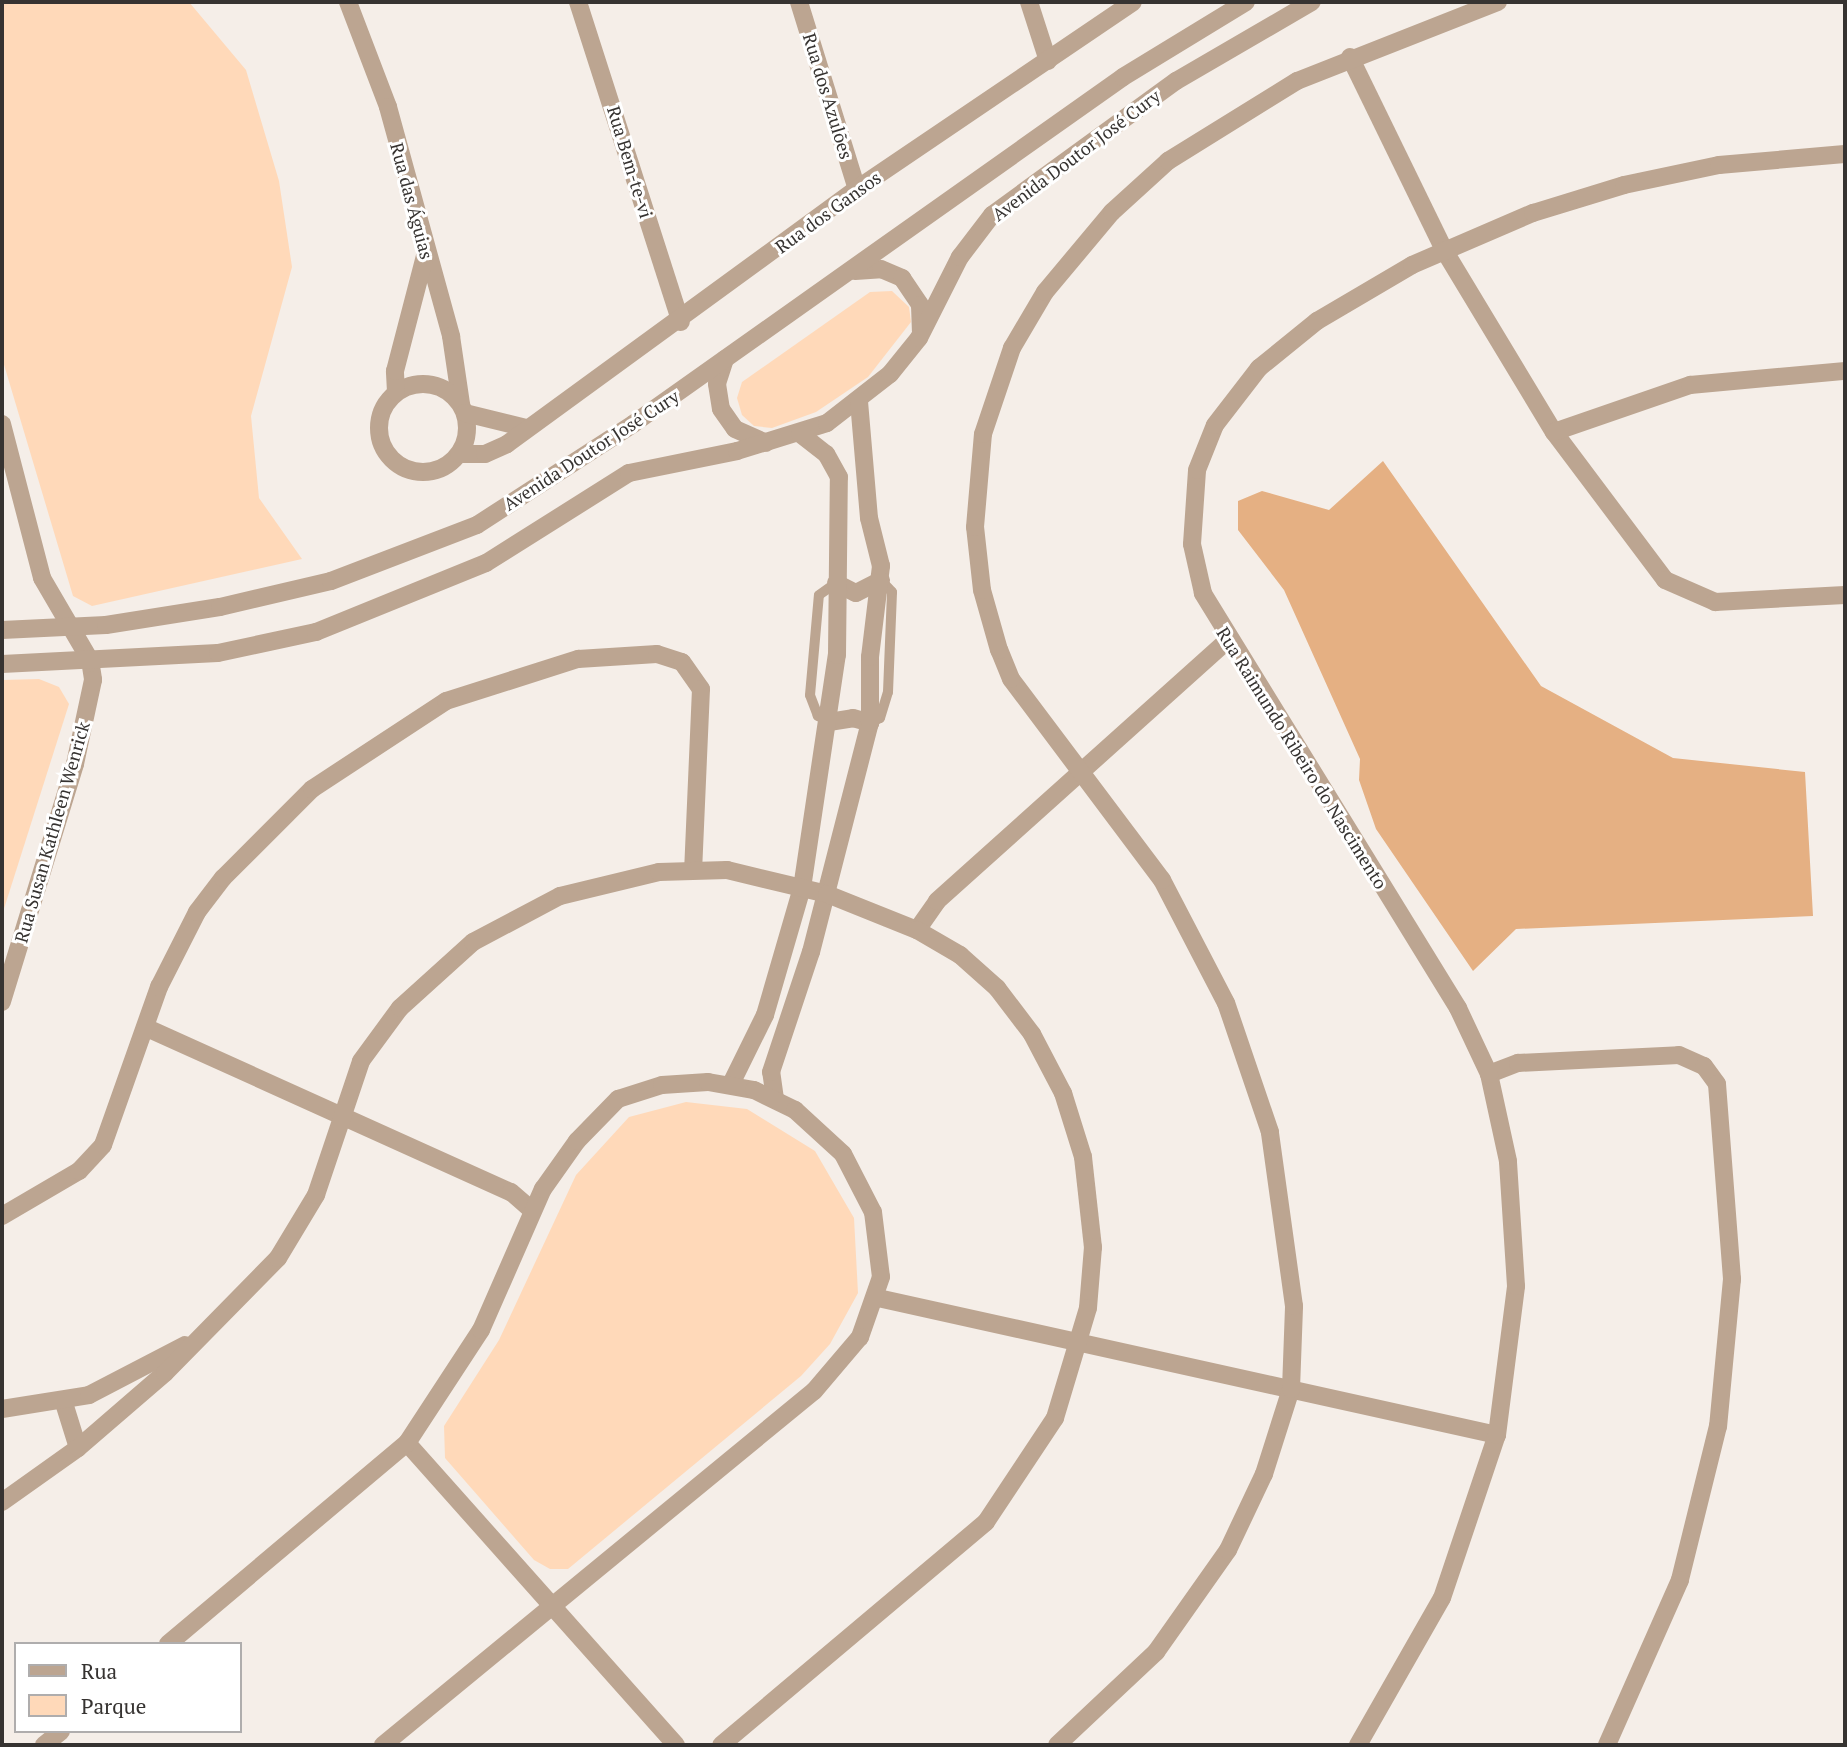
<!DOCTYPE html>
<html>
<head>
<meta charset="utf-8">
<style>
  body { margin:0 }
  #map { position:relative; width:1847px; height:1747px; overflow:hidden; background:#f5eee8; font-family:"PT Serif",serif }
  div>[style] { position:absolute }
  .green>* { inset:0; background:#ffd9b9 }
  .forest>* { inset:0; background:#e5b083 }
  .lane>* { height:10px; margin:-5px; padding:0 5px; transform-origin:5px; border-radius:5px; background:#bca591 }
  .street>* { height:18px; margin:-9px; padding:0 9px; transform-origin:9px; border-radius:9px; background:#bca591 }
  .street>.ring { margin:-9px; padding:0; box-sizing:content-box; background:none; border:18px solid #bca591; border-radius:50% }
  span { translate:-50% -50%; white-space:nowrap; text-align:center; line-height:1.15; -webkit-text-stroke:6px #fff; paint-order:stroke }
  .street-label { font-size:18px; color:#363331 }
  .frame { position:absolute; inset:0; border:4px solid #363331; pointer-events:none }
  .legend { position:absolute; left:14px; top:1642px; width:228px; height:91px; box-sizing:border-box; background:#fff; border:2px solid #afadad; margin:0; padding:9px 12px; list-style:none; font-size:21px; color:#363331 }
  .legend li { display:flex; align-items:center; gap:14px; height:35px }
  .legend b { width:35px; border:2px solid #afadad }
</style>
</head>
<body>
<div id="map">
  <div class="green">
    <i style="clip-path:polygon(2px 2px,189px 2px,246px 70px,279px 181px,292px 267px,251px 416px,259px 498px,302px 559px,92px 606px,73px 596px,2px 358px)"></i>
    <i style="clip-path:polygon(892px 291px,909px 307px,911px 322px,868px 377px,816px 412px,772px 428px,754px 426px,742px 415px,737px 398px,742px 382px,870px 292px)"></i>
    <i style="clip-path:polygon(39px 679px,59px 687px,69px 704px,2px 915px,2px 680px)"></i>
    <i style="clip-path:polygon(686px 1102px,747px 1109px,815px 1151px,854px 1218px,858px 1293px,830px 1344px,801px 1376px,568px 1569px,550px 1569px,534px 1560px,445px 1458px,444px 1426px,499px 1340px,576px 1175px,629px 1117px)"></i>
  </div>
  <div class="forest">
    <i style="clip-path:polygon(1383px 461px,1541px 686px,1673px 758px,1805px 772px,1813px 916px,1516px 929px,1473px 971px,1376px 829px,1359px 780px,1360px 759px,1284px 590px,1238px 530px,1238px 501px,1262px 491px,1329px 510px)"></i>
  </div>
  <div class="lane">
    <i style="left:829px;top:722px;width:13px;rotate:-151deg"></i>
    <i style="left:818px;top:716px;width:22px;rotate:-111deg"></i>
    <i style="left:810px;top:695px;width:100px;rotate:-84.9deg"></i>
    <i style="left:819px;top:595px;width:21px;rotate:-35deg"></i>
    <i style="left:870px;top:723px;width:11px;rotate:-27deg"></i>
    <i style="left:880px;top:718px;width:27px;rotate:-73deg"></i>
    <i style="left:888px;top:692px;width:100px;rotate:-87.7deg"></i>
    <i style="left:892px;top:592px;width:16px;rotate:-133deg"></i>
  </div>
  <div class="street">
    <i style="left:348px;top:2px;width:112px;rotate:69.1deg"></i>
    <i style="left:388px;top:107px;width:238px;rotate:74.6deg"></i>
    <i style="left:451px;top:336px;width:69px;rotate:81.6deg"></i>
    <i style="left:578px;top:2px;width:336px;rotate:72.2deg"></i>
    <i style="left:799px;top:2px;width:196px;rotate:72.8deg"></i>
    <i style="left:1029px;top:2px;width:62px;rotate:72.1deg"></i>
    <i style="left:1350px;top:57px;width:215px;rotate:64deg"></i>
    <i style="left:1444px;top:250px;width:213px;rotate:58.9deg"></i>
    <i style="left:1554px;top:432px;width:185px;rotate:53.1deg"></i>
    <i style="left:1665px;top:580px;width:55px;rotate:23.7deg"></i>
    <i style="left:1715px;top:602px;width:130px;rotate:-3.1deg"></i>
    <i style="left:855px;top:271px;width:26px;rotate:-4deg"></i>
    <i style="left:881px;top:269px;width:23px;rotate:23deg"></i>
    <i style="left:902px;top:278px;width:32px;rotate:56deg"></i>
    <i style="left:920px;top:305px;width:26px;rotate:88deg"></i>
    <i style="left:725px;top:359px;width:26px;rotate:108deg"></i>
    <i style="left:717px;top:384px;width:25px;rotate:81deg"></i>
    <i style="left:721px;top:409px;width:24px;rotate:55deg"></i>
    <i style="left:735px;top:429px;width:34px;rotate:24deg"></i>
    <i class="ring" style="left:379px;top:384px;width:70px;height:70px"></i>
    <i style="left:396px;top:392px;width:21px;rotate:-93deg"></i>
    <i style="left:395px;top:371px;width:119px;rotate:-75.4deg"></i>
    <i style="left:465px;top:413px;width:63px;rotate:13.8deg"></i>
    <i style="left:2px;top:424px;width:159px;rotate:75.4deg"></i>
    <i style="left:42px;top:578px;width:95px;rotate:59.7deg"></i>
    <i style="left:90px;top:660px;width:20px;rotate:81deg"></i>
    <i style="left:93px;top:680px;width:86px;rotate:102.1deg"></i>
    <i style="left:75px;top:764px;width:249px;rotate:107.1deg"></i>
    <i style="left:1554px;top:432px;width:144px;rotate:-19.1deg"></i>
    <i style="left:1690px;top:385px;width:156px;rotate:-5.2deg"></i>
    <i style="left:459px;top:454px;width:26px"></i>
    <i style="left:485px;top:454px;width:24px;rotate:-24deg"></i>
    <i style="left:507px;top:444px;width:433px;rotate:-36.1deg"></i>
    <i style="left:857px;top:189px;width:333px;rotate:-34.1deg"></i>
    <i style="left:836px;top:583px;width:22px;rotate:27deg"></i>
    <i style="left:856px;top:593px;width:28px;rotate:-27deg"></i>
    <i style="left:2px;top:630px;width:104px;rotate:-2.8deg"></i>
    <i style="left:106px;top:625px;width:115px;rotate:-9deg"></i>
    <i style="left:220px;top:607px;width:114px;rotate:-13.2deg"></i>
    <i style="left:331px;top:581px;width:156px;rotate:-21deg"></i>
    <i style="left:477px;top:525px;width:186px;rotate:-32.9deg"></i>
    <i style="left:633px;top:424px;width:600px;rotate:-35.3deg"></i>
    <i style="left:1123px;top:77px;width:144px;rotate:-31.4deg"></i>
    <i style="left:2px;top:664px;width:216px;rotate:-2.9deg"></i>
    <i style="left:218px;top:653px;width:100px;rotate:-12.1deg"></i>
    <i style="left:316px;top:632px;width:183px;rotate:-22.1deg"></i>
    <i style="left:486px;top:563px;width:169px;rotate:-32.2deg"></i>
    <i style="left:629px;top:473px;width:110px;rotate:-11.5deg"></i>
    <i style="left:737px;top:451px;width:94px;rotate:-17.3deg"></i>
    <i style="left:827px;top:423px;width:80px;rotate:-37.9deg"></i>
    <i style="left:890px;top:374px;width:46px;rotate:-51.1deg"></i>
    <i style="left:919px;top:338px;width:91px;rotate:-63.2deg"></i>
    <i style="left:960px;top:257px;width:53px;rotate:-52.7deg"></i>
    <i style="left:992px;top:215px;width:228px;rotate:-36.1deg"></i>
    <i style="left:1176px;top:81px;width:157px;rotate:-30.2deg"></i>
    <i style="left:829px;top:722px;width:24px;rotate:-9deg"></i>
    <i style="left:853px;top:718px;width:18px;rotate:16deg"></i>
    <i style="left:917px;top:930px;width:35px;rotate:-55deg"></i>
    <i style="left:937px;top:901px;width:391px;rotate:-41.9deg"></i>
    <i style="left:147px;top:1028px;width:399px;rotate:24.3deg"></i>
    <i style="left:511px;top:1192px;width:28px;rotate:41deg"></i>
    <i style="left:1489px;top:1074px;width:31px;rotate:-21deg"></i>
    <i style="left:1518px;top:1063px;width:161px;rotate:-2.8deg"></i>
    <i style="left:1679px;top:1055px;width:27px;rotate:24deg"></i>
    <i style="left:1704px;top:1066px;width:22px;rotate:54deg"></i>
    <i style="left:1717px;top:1084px;width:196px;rotate:85.6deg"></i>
    <i style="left:1732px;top:1279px;width:148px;rotate:95.4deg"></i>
    <i style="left:1718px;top:1426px;width:159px;rotate:103.9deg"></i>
    <i style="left:1680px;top:1580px;width:180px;rotate:113.9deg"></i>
    <i style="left:731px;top:1084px;width:77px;rotate:-63.8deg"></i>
    <i style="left:765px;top:1015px;width:132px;rotate:-73.8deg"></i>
    <i style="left:802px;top:888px;width:236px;rotate:-81.5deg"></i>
    <i style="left:837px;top:655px;width:178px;rotate:-89.4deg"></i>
    <i style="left:839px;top:477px;width:26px;rotate:-119deg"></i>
    <i style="left:826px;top:454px;width:33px;rotate:-142deg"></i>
    <i style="left:775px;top:1099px;width:27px;rotate:-98deg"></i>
    <i style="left:771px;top:1072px;width:126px;rotate:-71.6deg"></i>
    <i style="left:811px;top:952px;width:236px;rotate:-75.6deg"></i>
    <i style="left:870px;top:723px;width:66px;rotate:-90deg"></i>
    <i style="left:870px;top:657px;width:92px;rotate:-83.1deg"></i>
    <i style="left:881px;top:566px;width:49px;rotate:-104deg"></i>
    <i style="left:869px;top:518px;width:117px;rotate:-94.9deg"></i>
    <i style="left:2px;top:1216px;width:89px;rotate:-30.3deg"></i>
    <i style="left:79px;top:1171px;width:35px;rotate:-47deg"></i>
    <i style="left:103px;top:1145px;width:168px;rotate:-70.5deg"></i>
    <i style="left:159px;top:987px;width:84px;rotate:-63.1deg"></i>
    <i style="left:197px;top:912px;width:43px;rotate:-52.6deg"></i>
    <i style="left:223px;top:878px;width:126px;rotate:-45deg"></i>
    <i style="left:312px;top:789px;width:160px;rotate:-33.3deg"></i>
    <i style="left:446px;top:701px;width:139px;rotate:-17.7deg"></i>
    <i style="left:578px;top:659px;width:79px;rotate:-3.6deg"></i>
    <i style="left:657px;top:654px;width:26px;rotate:18deg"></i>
    <i style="left:682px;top:662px;width:33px;rotate:55deg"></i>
    <i style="left:701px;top:689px;width:181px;rotate:92.5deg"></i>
    <i style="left:878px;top:1298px;width:634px;rotate:12.48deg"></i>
    <i style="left:64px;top:1403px;width:47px;rotate:72.7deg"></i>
    <i style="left:2px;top:1409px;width:88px;rotate:-9.1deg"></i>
    <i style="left:89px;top:1395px;width:108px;rotate:-27.5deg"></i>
    <i style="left:407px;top:1443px;width:404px;rotate:48.3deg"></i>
    <i style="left:2px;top:1502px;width:93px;rotate:-35.4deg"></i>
    <i style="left:78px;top:1448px;width:115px;rotate:-40.8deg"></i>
    <i style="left:165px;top:1373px;width:161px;rotate:-45.5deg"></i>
    <i style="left:278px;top:1258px;width:74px;rotate:-58.9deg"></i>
    <i style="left:316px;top:1195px;width:141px;rotate:-71.4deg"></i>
    <i style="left:361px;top:1061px;width:66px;rotate:-53.7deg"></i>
    <i style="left:400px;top:1008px;width:98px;rotate:-42.1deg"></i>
    <i style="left:473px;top:942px;width:98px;rotate:-27.9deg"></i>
    <i style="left:560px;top:896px;width:102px;rotate:-13.6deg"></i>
    <i style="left:659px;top:872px;width:68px;rotate:-1.7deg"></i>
    <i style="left:727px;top:870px;width:103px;rotate:13.5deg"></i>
    <i style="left:827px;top:894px;width:97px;rotate:21.8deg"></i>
    <i style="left:917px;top:930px;width:50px;rotate:30.2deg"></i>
    <i style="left:960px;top:955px;width:50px;rotate:41.7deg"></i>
    <i style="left:997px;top:988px;width:58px;rotate:52.7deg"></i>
    <i style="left:1032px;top:1034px;width:67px;rotate:62.3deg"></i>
    <i style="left:1063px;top:1093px;width:67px;rotate:72.6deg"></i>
    <i style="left:1083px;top:1157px;width:91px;rotate:83.7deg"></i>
    <i style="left:1093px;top:1247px;width:61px;rotate:94.7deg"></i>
    <i style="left:1088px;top:1308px;width:115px;rotate:106.7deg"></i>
    <i style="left:1055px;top:1418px;width:125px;rotate:123.6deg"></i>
    <i style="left:986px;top:1522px;width:346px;rotate:139.9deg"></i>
    <i style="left:168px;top:1644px;width:312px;rotate:-40.1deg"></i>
    <i style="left:407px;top:1443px;width:135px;rotate:-56.8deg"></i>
    <i style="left:481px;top:1330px;width:154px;rotate:-66.3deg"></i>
    <i style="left:543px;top:1189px;width:59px;rotate:-54.7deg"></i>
    <i style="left:577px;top:1141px;width:59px;rotate:-45.7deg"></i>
    <i style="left:618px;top:1099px;width:46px;rotate:-17.7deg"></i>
    <i style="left:662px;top:1085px;width:46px;rotate:-3.7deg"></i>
    <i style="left:708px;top:1082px;width:47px;rotate:9.9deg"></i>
    <i style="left:754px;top:1090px;width:46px;rotate:26deg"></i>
    <i style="left:795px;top:1110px;width:65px;rotate:42.5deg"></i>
    <i style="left:843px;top:1154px;width:65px;rotate:62.7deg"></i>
    <i style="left:873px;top:1212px;width:65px;rotate:83deg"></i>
    <i style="left:881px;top:1277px;width:64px;rotate:109.3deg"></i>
    <i style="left:860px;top:1337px;width:71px;rotate:130.4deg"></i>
    <i style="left:814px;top:1391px;width:558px;rotate:140.6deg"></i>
    <i style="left:44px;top:1745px;width:22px;rotate:-39deg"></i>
    <i style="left:1057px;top:1745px;width:136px;rotate:-43.2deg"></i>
    <i style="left:1156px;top:1652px;width:125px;rotate:-54.8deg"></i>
    <i style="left:1228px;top:1550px;width:84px;rotate:-64.7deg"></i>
    <i style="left:1264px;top:1474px;width:89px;rotate:-72.4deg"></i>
    <i style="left:1291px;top:1389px;width:83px;rotate:-87.9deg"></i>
    <i style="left:1294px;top:1306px;width:176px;rotate:-97.9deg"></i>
    <i style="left:1270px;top:1132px;width:136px;rotate:-108.8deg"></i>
    <i style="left:1226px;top:1003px;width:139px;rotate:-117.5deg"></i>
    <i style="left:1162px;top:880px;width:251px;rotate:-126.9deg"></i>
    <i style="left:1011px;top:679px;width:31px;rotate:-112deg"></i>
    <i style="left:999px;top:650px;width:62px;rotate:-105.8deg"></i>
    <i style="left:982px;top:590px;width:63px;rotate:-96.3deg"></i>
    <i style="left:975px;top:527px;width:93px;rotate:-85.1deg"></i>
    <i style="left:983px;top:434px;width:91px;rotate:-71.4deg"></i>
    <i style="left:1012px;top:348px;width:65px;rotate:-59.5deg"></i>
    <i style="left:1045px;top:292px;width:104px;rotate:-50.1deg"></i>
    <i style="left:1112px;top:212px;width:76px;rotate:-42.3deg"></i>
    <i style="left:1168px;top:161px;width:152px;rotate:-31.8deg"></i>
    <i style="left:1297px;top:81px;width:216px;rotate:-21.5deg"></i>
    <i style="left:1358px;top:1745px;width:169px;rotate:-60.3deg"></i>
    <i style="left:1442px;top:1598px;width:172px;rotate:-71.4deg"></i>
    <i style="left:1497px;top:1435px;width:150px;rotate:-82.7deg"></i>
    <i style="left:1516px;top:1286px;width:125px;rotate:-93.7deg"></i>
    <i style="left:1508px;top:1161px;width:89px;rotate:-102.3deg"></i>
    <i style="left:1489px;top:1074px;width:73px;rotate:-115.2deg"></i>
    <i style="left:1458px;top:1008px;width:487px;rotate:-121.6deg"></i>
    <i style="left:1203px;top:593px;width:50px;rotate:-102.7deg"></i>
    <i style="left:1192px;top:544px;width:74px;rotate:-86.1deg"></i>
    <i style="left:1197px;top:470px;width:48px;rotate:-68.2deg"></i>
    <i style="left:1215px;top:425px;width:72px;rotate:-52.3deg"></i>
    <i style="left:1259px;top:368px;width:75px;rotate:-39deg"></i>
    <i style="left:1317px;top:321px;width:110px;rotate:-30.5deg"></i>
    <i style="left:1412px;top:265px;width:132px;rotate:-23.3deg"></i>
    <i style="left:1533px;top:213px;width:95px;rotate:-17.1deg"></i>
    <i style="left:1624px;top:185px;width:97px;rotate:-11.9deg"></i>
    <i style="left:1719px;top:165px;width:126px;rotate:-5deg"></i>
  </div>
  <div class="street-label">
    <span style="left:828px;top:96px;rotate:73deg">Rua dos Azulões</span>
    <span style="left:1076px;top:155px;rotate:-37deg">Avenida Doutor José Cury</span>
    <span style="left:630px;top:162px;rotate:73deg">Rua Bem-te-vi</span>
    <span style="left:412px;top:201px;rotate:75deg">Rua das Águias</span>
    <span style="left:828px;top:212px;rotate:-36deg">Rua dos Gansos</span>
    <span style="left:591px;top:450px;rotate:-33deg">Avenida Doutor José Cury</span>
    <span style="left:1302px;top:758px;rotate:58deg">Rua Raimundo Ribeiro do Nascimento</span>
    <span style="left:52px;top:832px;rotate:-74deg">Rua Susan Kathleen Wenrick</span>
  </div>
  <div class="frame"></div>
  <ul class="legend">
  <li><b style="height:9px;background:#bca591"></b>Rua</li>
  <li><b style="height:19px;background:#ffd9b9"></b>Parque</li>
  </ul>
</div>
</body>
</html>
